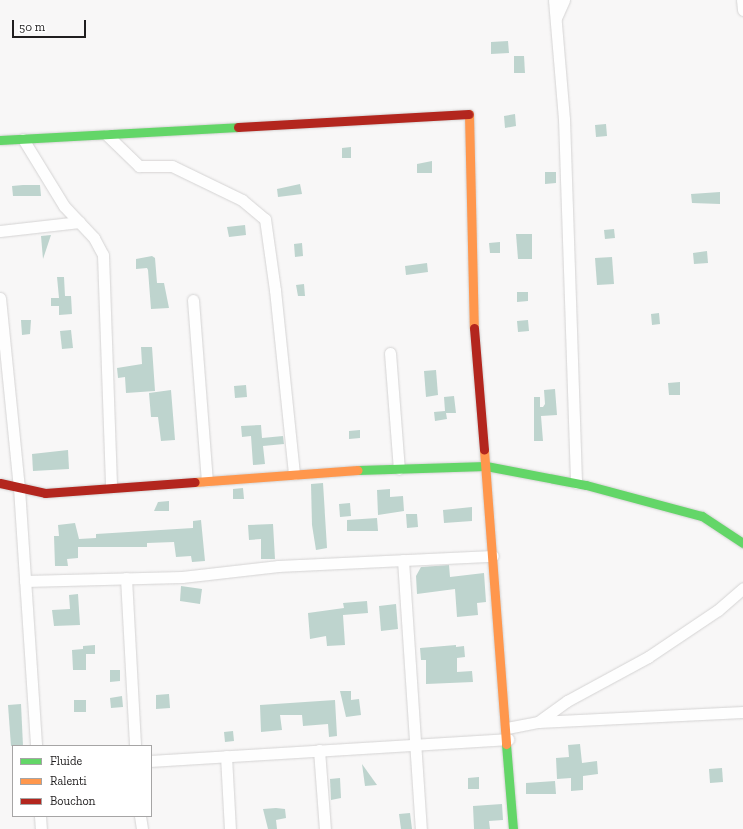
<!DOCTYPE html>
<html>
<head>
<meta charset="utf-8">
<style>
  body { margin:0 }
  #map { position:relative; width:743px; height:829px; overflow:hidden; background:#f8f7f7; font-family:"Zilla Slab",serif }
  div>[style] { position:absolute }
  .building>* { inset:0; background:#bed4ce }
  .roads { filter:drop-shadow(0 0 1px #d4d3d3) drop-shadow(0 0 1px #d4d3d3) }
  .street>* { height:11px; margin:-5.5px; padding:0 5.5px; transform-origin:5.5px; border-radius:5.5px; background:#fefefe }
  .fast>* { height:9px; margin:-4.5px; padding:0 4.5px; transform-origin:4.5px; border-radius:4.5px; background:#63d668 }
  .slow>* { height:9px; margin:-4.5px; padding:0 4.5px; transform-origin:4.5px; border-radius:4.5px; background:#ff974d }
  .jam>* { height:9px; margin:-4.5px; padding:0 4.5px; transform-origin:4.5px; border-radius:4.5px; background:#b3261e }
  span { translate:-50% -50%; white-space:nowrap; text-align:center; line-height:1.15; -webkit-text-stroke:3px #fff; paint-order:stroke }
  .legend { position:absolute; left:12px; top:745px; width:140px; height:72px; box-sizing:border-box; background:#fff; border:1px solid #a6a5a5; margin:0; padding:5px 7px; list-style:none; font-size:12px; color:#201e1f }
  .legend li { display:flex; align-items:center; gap:8px; height:20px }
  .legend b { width:20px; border:1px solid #a6a5a5 }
  .scale { position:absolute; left:12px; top:20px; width:74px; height:18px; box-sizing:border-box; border:2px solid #201e1f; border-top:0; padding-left:5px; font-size:12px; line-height:14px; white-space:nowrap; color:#201e1f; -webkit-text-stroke:3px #fff; paint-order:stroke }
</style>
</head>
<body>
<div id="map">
  <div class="building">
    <i style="clip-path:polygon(508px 41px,509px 53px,491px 54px,491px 42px)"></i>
    <i style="clip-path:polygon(514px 56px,524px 56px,525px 73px,514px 73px)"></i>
    <i style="clip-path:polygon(515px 114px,516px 126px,505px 128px,504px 116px)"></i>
    <i style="clip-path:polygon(606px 124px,607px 136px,596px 137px,595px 125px)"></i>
    <i style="clip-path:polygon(351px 147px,351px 158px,342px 158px,342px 148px)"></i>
    <i style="clip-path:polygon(432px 161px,432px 173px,417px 173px,417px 164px)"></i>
    <i style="clip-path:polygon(545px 172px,556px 172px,556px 183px,545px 184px)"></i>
    <i style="clip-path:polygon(300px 184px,302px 194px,278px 197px,277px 189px)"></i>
    <i style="clip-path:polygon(23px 185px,40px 185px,41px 196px,13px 196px,12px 186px)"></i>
    <i style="clip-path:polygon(720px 192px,720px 204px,692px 203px,691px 194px)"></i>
    <i style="clip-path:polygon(245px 225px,246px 235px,229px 237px,227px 227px)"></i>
    <i style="clip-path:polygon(614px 229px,615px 238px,605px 239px,604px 230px)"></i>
    <i style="clip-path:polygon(516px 234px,532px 234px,532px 259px,518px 259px)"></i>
    <i style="clip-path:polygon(51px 235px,43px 259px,41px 236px)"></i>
    <i style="clip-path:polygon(500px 242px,500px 253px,490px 253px,489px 243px)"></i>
    <i style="clip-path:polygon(302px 243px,303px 256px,295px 257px,294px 244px)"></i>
    <i style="clip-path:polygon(707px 251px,708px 263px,694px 264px,693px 253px)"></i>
    <i style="clip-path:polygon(152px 256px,155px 258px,157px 283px,164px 283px,169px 308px,151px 309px,148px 270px,147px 268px,136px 269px,136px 259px)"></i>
    <i style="clip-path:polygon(612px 257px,614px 284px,597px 285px,595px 258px)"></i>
    <i style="clip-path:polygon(427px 263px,428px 272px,406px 275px,405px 266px)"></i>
    <i style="clip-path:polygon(57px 277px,64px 277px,65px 296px,71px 296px,72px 314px,59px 315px,59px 306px,51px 306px,51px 298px,59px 298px)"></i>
    <i style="clip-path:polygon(304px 284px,305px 296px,298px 296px,296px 285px)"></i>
    <i style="clip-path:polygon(517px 292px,528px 292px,528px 301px,517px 302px)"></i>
    <i style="clip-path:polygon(659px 313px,660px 324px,652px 325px,651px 314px)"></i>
    <i style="clip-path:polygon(21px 320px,31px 320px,30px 334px,22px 335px)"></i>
    <i style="clip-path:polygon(528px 320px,529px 331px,518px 332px,517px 321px)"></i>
    <i style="clip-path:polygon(71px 330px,73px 348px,62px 349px,60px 331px)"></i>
    <i style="clip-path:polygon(141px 347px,152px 347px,155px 391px,126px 393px,125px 377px,118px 378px,117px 368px,142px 364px)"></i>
    <i style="clip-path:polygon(436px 370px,438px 395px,426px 397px,424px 371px)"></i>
    <i style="clip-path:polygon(680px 382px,680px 395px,669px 395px,668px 383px)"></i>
    <i style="clip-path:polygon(246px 385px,247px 397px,235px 398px,234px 386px)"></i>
    <i style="clip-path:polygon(555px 389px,557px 415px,541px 416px,543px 441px,534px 441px,534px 397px,540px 397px,540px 407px,543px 407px,545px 404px,544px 390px)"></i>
    <i style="clip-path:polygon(171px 390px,175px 440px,161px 441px,158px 417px,151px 417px,149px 393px)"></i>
    <i style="clip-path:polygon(454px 396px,456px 413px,446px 413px,447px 419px,435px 421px,434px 412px,445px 411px,444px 397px)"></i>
    <i style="clip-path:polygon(261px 425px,262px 438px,283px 436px,284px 444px,263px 446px,265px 464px,253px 465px,251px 436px,242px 437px,241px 426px)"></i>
    <i style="clip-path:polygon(360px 430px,360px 438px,349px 439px,349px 431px)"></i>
    <i style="clip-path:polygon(68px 450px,69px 469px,33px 471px,32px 454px)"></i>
    <i style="clip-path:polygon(323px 483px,327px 548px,316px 550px,312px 525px,311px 484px)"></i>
    <i style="clip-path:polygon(243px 488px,244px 499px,233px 499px,233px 489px)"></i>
    <i style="clip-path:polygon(390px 489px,390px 497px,403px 496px,404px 511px,378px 515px,377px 490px)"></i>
    <i style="clip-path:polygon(169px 501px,169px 511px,154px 511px,158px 502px)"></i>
    <i style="clip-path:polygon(350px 503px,351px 516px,340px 517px,339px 504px)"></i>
    <i style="clip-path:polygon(472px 507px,472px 521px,444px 523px,443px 510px)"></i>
    <i style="clip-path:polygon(406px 514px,417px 514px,418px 527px,407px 528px)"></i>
    <i style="clip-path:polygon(377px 518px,378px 531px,347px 531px,347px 520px)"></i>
    <i style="clip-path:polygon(201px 520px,205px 561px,192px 562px,191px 556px,176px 557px,174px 542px,147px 543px,147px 547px,78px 547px,78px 558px,67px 559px,68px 566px,55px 566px,54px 536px,59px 536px,58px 525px,75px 523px,79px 539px,96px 538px,96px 534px,193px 528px,193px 521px)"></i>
    <i style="clip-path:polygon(273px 524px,275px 559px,261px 559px,261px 539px,249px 540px,248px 525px)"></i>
    <i style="clip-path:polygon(449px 565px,450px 577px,484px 573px,486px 602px,477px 603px,478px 615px,457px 617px,455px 589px,417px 594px,416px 576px,421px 567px)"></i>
    <i style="clip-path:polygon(181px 586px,202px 589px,200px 604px,180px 601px)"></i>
    <i style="clip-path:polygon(78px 594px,80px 625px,54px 626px,52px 610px,70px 609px,69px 595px)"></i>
    <i style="clip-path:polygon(367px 601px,368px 613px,343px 615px,345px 645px,327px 646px,326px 636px,310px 639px,308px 613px,344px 608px,343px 603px)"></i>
    <i style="clip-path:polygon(396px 604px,398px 629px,381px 631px,379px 606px)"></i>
    <i style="clip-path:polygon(95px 645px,95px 654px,86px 654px,86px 670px,73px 670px,72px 650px,83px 649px,83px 646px)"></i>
    <i style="clip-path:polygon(456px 645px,456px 647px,464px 646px,465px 657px,457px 658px,457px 672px,472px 671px,473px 682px,426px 684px,426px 660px,421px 660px,420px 648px)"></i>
    <i style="clip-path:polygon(110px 670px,120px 670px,120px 681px,110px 682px)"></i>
    <i style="clip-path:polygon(340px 691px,351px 691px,351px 700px,359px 699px,361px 715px,346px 717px)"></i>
    <i style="clip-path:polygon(169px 694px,170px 708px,156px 709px,156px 695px)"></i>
    <i style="clip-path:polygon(122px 696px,123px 707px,111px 708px,110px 698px)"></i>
    <i style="clip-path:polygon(74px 700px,86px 700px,86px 712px,74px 712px)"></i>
    <i style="clip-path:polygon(335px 700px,337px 736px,329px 737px,328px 724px,303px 726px,302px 715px,280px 715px,282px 730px,261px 732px,260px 705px)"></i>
    <i style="clip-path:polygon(21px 704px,23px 746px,11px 746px,8px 705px)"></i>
    <i style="clip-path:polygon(233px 731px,234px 741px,225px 742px,224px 732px)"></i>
    <i style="clip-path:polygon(580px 744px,582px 763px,597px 761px,598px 774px,583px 776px,583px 790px,571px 791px,571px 778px,557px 779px,556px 758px,569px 757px,568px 745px)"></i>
    <i style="clip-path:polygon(362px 764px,377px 785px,365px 786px)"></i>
    <i style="clip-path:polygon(722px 768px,723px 782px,710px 783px,709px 769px)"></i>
    <i style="clip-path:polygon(479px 777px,479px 789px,468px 789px,468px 778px)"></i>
    <i style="clip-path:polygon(340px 778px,341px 798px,331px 800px,330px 779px)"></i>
    <i style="clip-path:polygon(555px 781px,556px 794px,526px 794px,526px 783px)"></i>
    <i style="clip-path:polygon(502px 804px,503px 820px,489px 821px,490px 829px,474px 829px,473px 806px)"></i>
    <i style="clip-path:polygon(276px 808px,285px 809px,286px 818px,276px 820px,277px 829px,268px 829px,263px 809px)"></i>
    <i style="clip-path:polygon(410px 813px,412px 829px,401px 829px,399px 814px)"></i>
  </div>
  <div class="roads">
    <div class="street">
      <i style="left:554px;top:0;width:119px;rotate:85.2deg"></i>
      <i style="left:564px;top:119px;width:364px;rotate:88.1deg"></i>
      <i style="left:742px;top:0;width:10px;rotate:84deg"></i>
      <i style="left:556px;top:18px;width:20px;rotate:-66deg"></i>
      <i style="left:107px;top:135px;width:45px;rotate:44.1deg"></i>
      <i style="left:139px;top:166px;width:33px"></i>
      <i style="left:172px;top:166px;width:78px;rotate:25.9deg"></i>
      <i style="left:242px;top:200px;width:30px;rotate:40deg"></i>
      <i style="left:265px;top:219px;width:72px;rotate:82deg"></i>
      <i style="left:275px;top:290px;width:185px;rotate:84.1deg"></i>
      <i style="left:23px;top:139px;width:79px;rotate:58.5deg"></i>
      <i style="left:64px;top:206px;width:44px;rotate:46.8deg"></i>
      <i style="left:94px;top:238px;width:19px;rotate:62deg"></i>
      <i style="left:103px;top:255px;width:232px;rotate:88deg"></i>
      <i style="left:0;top:231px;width:80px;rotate:-6.5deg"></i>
      <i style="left:0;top:298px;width:191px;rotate:84.3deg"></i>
      <i style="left:19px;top:488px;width:259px;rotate:86.2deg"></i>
      <i style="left:193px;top:300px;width:181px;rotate:85.6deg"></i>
      <i style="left:390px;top:353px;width:116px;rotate:85.6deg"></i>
      <i style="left:403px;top:560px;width:270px;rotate:86.2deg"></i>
      <i style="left:126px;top:578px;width:168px;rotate:86.9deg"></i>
      <i style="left:25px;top:581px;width:157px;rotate:-1.5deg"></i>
      <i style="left:182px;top:577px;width:97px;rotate:-6.5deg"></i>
      <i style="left:278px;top:566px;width:215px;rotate:-2.7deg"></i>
      <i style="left:538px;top:722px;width:36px;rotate:-36deg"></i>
      <i style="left:567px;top:701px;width:92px;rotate:-28.5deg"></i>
      <i style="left:648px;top:657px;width:84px;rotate:-33.9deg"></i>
      <i style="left:718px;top:610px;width:33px;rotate:-41deg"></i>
      <i style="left:507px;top:728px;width:32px;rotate:-11deg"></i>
      <i style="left:538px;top:722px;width:205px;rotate:-2.8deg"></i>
      <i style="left:319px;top:750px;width:79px;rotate:85.7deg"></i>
      <i style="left:226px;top:756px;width:73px;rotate:86.9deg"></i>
      <i style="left:151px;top:761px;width:358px;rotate:-3.5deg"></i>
      <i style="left:40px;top:816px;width:13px;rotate:86deg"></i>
      <i style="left:140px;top:816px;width:13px;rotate:81deg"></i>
    </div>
    <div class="fast">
      <i style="left:0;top:140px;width:238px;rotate:-3.1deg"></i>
      <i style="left:358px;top:470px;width:128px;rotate:-1.8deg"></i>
      <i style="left:486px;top:466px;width:102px;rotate:10.8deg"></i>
      <i style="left:586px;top:485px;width:120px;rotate:15deg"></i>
      <i style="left:702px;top:516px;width:49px;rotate:33.4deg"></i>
      <i style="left:506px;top:744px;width:85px;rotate:85.3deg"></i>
    </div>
    <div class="slow">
      <i style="left:469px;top:114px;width:214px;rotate:88.7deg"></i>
      <i style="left:484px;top:450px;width:295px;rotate:85.7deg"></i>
      <i style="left:195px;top:482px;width:163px;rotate:-4.2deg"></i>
    </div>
    <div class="jam">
      <i style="left:238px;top:127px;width:231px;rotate:-3.2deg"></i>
      <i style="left:474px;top:328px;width:122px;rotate:85.3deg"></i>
      <i style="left:0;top:483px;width:46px;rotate:12.5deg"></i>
      <i style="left:45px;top:493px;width:150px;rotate:-4.2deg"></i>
    </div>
  </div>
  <ul class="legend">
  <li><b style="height:5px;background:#63d668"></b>Fluide</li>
  <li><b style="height:5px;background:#ff974d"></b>Ralenti</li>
  <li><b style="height:5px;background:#b3261e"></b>Bouchon</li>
  </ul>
  <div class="scale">50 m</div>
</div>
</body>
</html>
